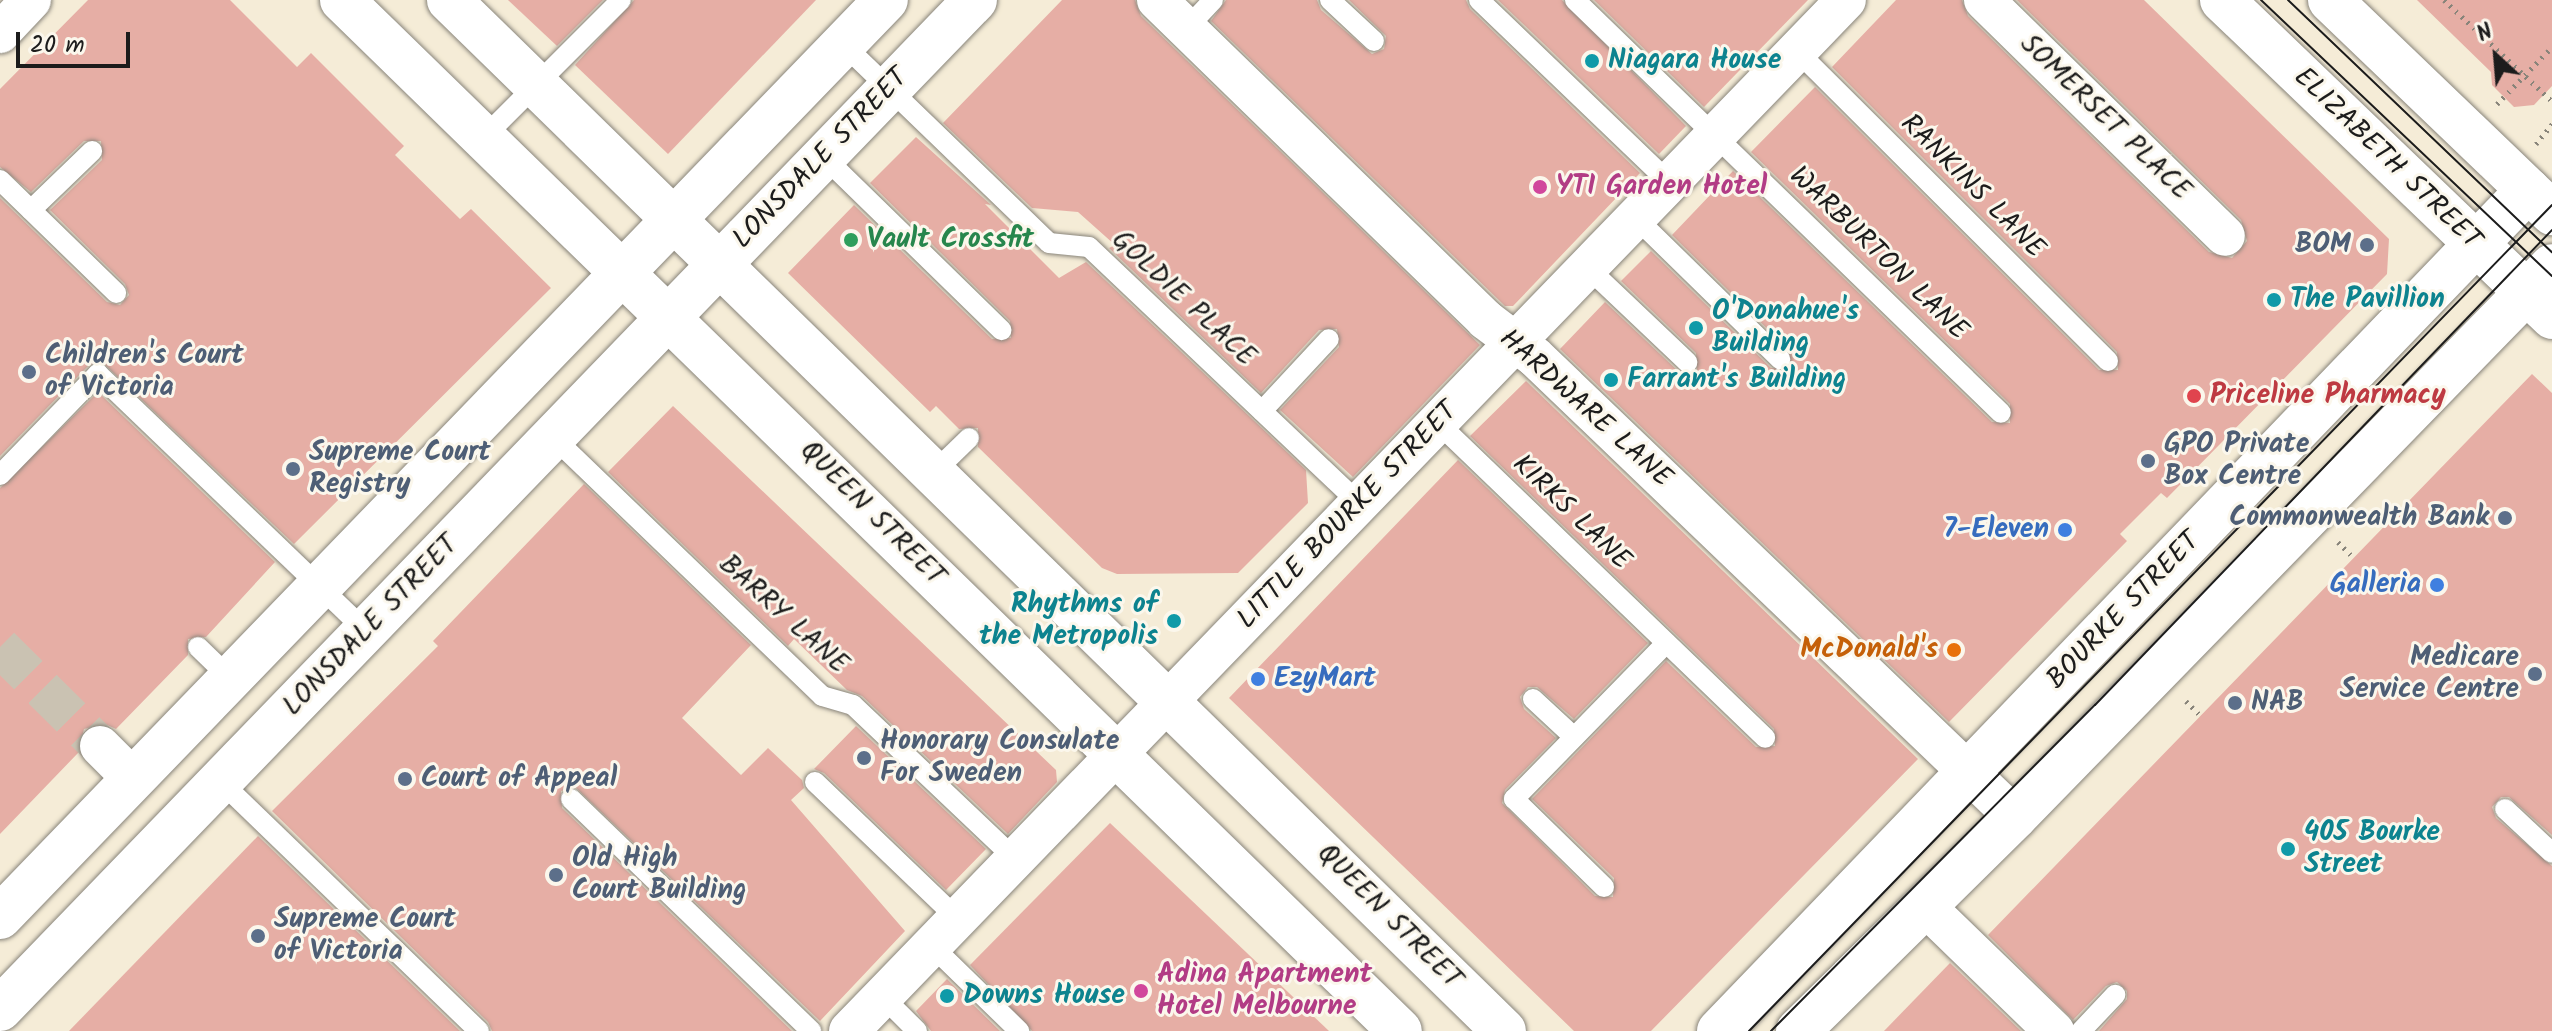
<!DOCTYPE html>
<html>
<head>
<meta charset="utf-8">
<style>
  body { margin:0 }
  #map { position:relative; width:2552px; height:1031px; overflow:hidden; background:#f5ecd7; font-family:Kalam,sans-serif }
  div>[style] { position:absolute }
  .building>* { inset:0; background:#e6aea5 }
  .street-tunnel>* { height:40px; margin-top:-20px; transform-origin:0; background:repeating-linear-gradient(90deg,#cac2b2 0 40px,transparent 0 60px) }
  .path>* { height:5px; margin-top:-2.5px; transform-origin:0; background:repeating-linear-gradient(90deg,#88847a 0 2px,transparent 0 8px) }
  .roads { filter:drop-shadow(0 0 2px #88847a) drop-shadow(0 0 2px #88847a) }
  .lane>* { height:20px; margin:-10px; padding:0 10px; transform-origin:10px; border-radius:10px; background:#fff }
  .street>* { height:40px; margin:-20px; padding:0 20px; transform-origin:20px; border-radius:20px; background:#fff }
  .secondary>* { height:44px; margin:-22px; padding:0 22px; transform-origin:22px; border-radius:22px; background:#fff }
  .tram>* { height:2px; margin:-1px; padding:0 1px; transform-origin:1px; border-radius:1px; background:#1c1c1c }
  .dots>* { width:22px; height:22px; translate:-50% -50%; box-sizing:border-box; border:4px solid #fbf7ec; border-radius:50% }
  span { translate:-50% -50%; white-space:nowrap; text-align:center; line-height:1.15; -webkit-text-stroke:6px #fbf7ec; paint-order:stroke }
  .culture-label { font-size:28px; color:#0d838f; font-weight:700 }
  .left { translate:0 -50%; text-align:left }
  .right { translate:-100% -50%; text-align:right }
  .street-label { font-size:28px; color:#1c1c1c }
  .hotel-label { font-size:28px; color:#b23c85; font-weight:700 }
  .leisure-label { font-size:28px; color:#27864d; font-weight:700 }
  .service-label { font-size:28px; color:#4e5e75; font-weight:700 }
  .health-label { font-size:28px; color:#be3a42; font-weight:700 }
  .shop-label { font-size:28px; color:#366cbe; font-weight:700 }
  .food-label { font-size:28px; color:#c56008; font-weight:700 }
  .north { position:absolute; left:2456px; top:16px; width:80px; height:80px; -webkit-text-stroke:6px #fbf7ec; paint-order:stroke; rotate:334deg; font-size:22px; font-weight:700; line-height:32px; text-align:center; color:#1c1c1c }
  .north::after { content:''; display:block; margin:auto; width:28px; height:36px; background:#1c1c1c; clip-path:polygon(50% 0,100% 100%,50% 72%,0 100%) }
  .scale { position:absolute; left:16px; top:32px; width:114px; height:36px; box-sizing:border-box; border:4px solid #1c1c1c; border-top:0; padding-left:10px; font-size:24px; line-height:28px; white-space:nowrap; color:#1c1c1c; -webkit-text-stroke:6px #fbf7ec; paint-order:stroke }
</style>
</head>
<body>
<div id="map">
  <div class="building">
    <i style="clip-path:polygon(88px 0,230px 0,297px 67px,311px 53px,404px 146px,395px 155px,460px 219px,471px 209px,551px 288px,294px 544px,102px 362px,89px 365px,0 456px,0 198px,107px 302px,120px 305px,129px 295px,125px 284px,50px 210px,102px 160px,101px 141px,84px 141px,31px 192px,0 167px,0 89px)"></i>
    <i style="clip-path:polygon(508px 0,603px 0,557px 46px)"></i>
    <i style="clip-path:polygon(634px 0,816px 0,668px 154px,575px 65px)"></i>
    <i style="clip-path:polygon(1062px 0,1135px 0,1141px 16px,1480px 345px,1353px 477px,1280px 410px,1339px 347px,1337px 329px,1319px 330px,1261px 393px,1109px 248px,1115px 245px,1078px 212px,1032px 208px,943px 123px)"></i>
    <i style="clip-path:polygon(1226px 0,1317px 0,1321px 10px,1372px 54px,1384px 49px,1386px 36px,1349px 0,1466px 0,1470px 9px,1640px 173px,1513px 306px,1505px 306px,1211px 21px)"></i>
    <i style="clip-path:polygon(1498px 0,1562px 0,1686px 126px,1659px 154px)"></i>
    <i style="clip-path:polygon(1594px 0,1808px 0,1704px 107px)"></i>
    <i style="clip-path:polygon(1896px 0,1962px 0,1968px 16px,2209px 252px,2232px 258px,2247px 241px,2241px 220px,2017px 0,2144px 0,2389px 239px,2387px 274px,2167px 498px,2161px 493px,2120px 534px,2127px 541px,1949px 722px,1560px 349px,1605px 302px,1678px 371px,1697px 370px,1696px 353px,1621px 281px,1651px 251px,1771px 368px,1789px 369px,1789px 350px,1672px 235px,1733px 171px,1992px 422px,2010px 423px,2010px 404px,1751px 152px,1815px 87px,2099px 370px,2118px 370px,2117px 352px,1832px 67px)"></i>
    <i style="clip-path:polygon(2417px 0,2552px 0,2552px 86px,2534px 105px,2514px 107px,2492px 85px,2491px 72px)"></i>
    <i style="clip-path:polygon(916px 137px,991px 205px,985px 204px,1059px 278px,1086px 262px,1306px 470px,1308px 503px,1238px 573px,1117px 574px,1102px 568px,978px 447px,978px 428px,959px 429px,936px 406px,930px 412px,788px 273px,854px 205px,992px 339px,1011px 338px,1010px 321px,870px 183px)"></i>
    <i style="clip-path:polygon(2532px 374px,2552px 393px,2552px 835px,2509px 797px,2501px 797px,2492px 807px,2496px 818px,2552px 866px,2552px 1031px,2099px 1031px,2127px 999px,2127px 991px,2117px 982px,2106px 986px,2073px 1020px,1988px 935px)"></i>
    <i style="clip-path:polygon(1526px 381px,1918px 759px,1651px 1031px,1574px 1031px,1229px 698px,1458px 460px,1648px 643px,1574px 719px,1537px 687px,1528px 687px,1520px 697px,1524px 709px,1556px 738px,1505px 790px,1502px 803px,1595px 896px,1613px 897px,1614px 878px,1532px 799px,1666px 661px,1756px 747px,1775px 746px,1774px 729px,1470px 436px)"></i>
    <i style="clip-path:polygon(98px 392px,275px 562px,206px 637px,188px 639px,188px 655px,116px 729px,105px 724px,84px 729px,78px 753px,0 834px,0 488px)"></i>
    <i style="clip-path:polygon(673px 406px,1056px 770px,1057px 782px,1008px 834px,862px 696px,847px 690px,794px 639px,788px 646px,608px 472px)"></i>
    <i style="clip-path:polygon(584px 484px,751px 645px,682px 718px,741px 775px,768px 748px,802px 780px,804px 788px,791px 800px,905px 931px,820px 1021px,575px 787px,561px 791px,562px 808px,792px 1031px,492px 1031px,488px 1022px,272px 811px,438px 646px,433px 641px)"></i>
    <i style="clip-path:polygon(856px 726px,986px 849px,946px 890px,824px 773px,814px 769px)"></i>
    <i style="clip-path:polygon(1110px 823px,1329px 1031px,1032px 1031px,970px 965px)"></i>
    <i style="clip-path:polygon(258px 836px,460px 1031px,69px 1031px)"></i>
    <i style="clip-path:polygon(1950px 963px,2021px 1031px,1884px 1031px)"></i>
    <i style="clip-path:polygon(947px 979px,952px 984px,1000px 1031px,931px 1031px,916px 1011px)"></i>
  </div>
  <div class="street-tunnel">
    <i style="left:0;top:647px;width:141px;rotate:44.7deg"></i>
  </div>
  <div class="path">
    <i style="left:2444px;top:0;width:148px;rotate:43.1deg"></i>
    <i style="left:2497px;top:104px;width:79px;rotate:-46deg"></i>
    <i style="left:2536px;top:144px;width:26px;rotate:-51deg"></i>
    <i style="left:2338px;top:542px;width:18px;rotate:45deg"></i>
    <i style="left:2186px;top:701px;width:18px;rotate:45deg"></i>
  </div>
  <div class="roads">
    <div class="lane">
      <i style="left:1330px;top:0;width:60px;rotate:43deg"></i>
      <i style="left:1479px;top:0;width:265px;rotate:43.8deg"></i>
      <i style="left:1575px;top:0;width:593px;rotate:44.11deg"></i>
      <i style="left:1187px;top:28px;width:38px;rotate:-47deg"></i>
      <i style="left:843px;top:44px;width:286px;rotate:44deg"></i>
      <i style="left:1049px;top:243px;width:40px;rotate:5.7deg"></i>
      <i style="left:1089px;top:247px;width:373px;rotate:43.5deg"></i>
      <i style="left:1797px;top:51px;width:439px;rotate:44.9deg"></i>
      <i style="left:483px;top:138px;width:195px;rotate:-45deg"></i>
      <i style="left:824px;top:157px;width:248px;rotate:44.3deg"></i>
      <i style="left:0;top:180px;width:162px;rotate:44.2deg"></i>
      <i style="left:31px;top:210px;width:85px;rotate:-44deg"></i>
      <i style="left:1636px;top:218px;width:202px;rotate:44.4deg"></i>
      <i style="left:1588px;top:268px;width:137px;rotate:43.5deg"></i>
      <i style="left:1262px;top:411px;width:98px;rotate:-47.1deg"></i>
      <i style="left:1438px;top:423px;width:454px;rotate:43.9deg"></i>
      <i style="left:553px;top:437px;width:373px;rotate:43.9deg"></i>
      <i style="left:822px;top:696px;width:32px;rotate:16deg"></i>
      <i style="left:853px;top:705px;width:224px;rotate:43.5deg"></i>
      <i style="left:0;top:475px;width:141px;rotate:-45.9deg"></i>
      <i style="left:98px;top:374px;width:371px;rotate:43.8deg"></i>
      <i style="left:931px;top:475px;width:53px;rotate:-44.2deg"></i>
      <i style="left:198px;top:647px;width:46px;rotate:44.1deg"></i>
      <i style="left:1533px;top:699px;width:56px;rotate:42.8deg"></i>
      <i style="left:220px;top:781px;width:360px;rotate:44deg"></i>
      <i style="left:815px;top:782px;width:198px;rotate:43.8deg"></i>
      <i style="left:571px;top:799px;width:334px;rotate:44deg"></i>
      <i style="left:2505px;top:809px;width:64px;rotate:43.1deg"></i>
      <i style="left:1604px;top:887px;width:126px;rotate:-135.6deg"></i>
      <i style="left:1514px;top:799px;width:218px;rotate:-45.7deg"></i>
      <i style="left:932px;top:946px;width:122px;rotate:44.3deg"></i>
      <i style="left:883px;top:997px;width:48px;rotate:45deg"></i>
      <i style="left:2081px;top:1031px;width:50px;rotate:-46.6deg"></i>
    </div>
    <div class="street">
      <i style="left:1157px;top:0;width:459px;rotate:44.2deg"></i>
      <i style="left:1486px;top:320px;width:61px;rotate:37.1deg"></i>
      <i style="left:1535px;top:357px;width:665px;rotate:43.78deg"></i>
      <i style="left:1984px;top:0;width:337px;rotate:44.4deg"></i>
      <i style="left:0;top:33px;width:45px;rotate:-46.8deg"></i>
      <i style="left:100px;top:746px;width:47px;rotate:45deg"></i>
      <i style="left:1925px;top:906px;width:180px;rotate:44.1deg"></i>
      <i style="left:849px;top:1031px;width:1434px;rotate:-45.96deg"></i>
    </div>
    <div class="secondary">
      <i style="left:342px;top:0;width:1477px;rotate:44.26deg"></i>
      <i style="left:449px;top:0;width:1475px;rotate:44.34deg"></i>
      <i style="left:2222px;top:0;width:458px;rotate:43.8deg"></i>
      <i style="left:2330px;top:0;width:308px;rotate:43.8deg"></i>
      <i style="left:0;top:917px;width:1275px;rotate:-45.99deg"></i>
      <i style="left:0;top:1009px;width:1403px;rotate:-45.98deg"></i>
      <i style="left:1719px;top:1031px;width:1167px;rotate:-46.11deg"></i>
      <i style="left:1798px;top:1031px;width:305px;rotate:-44.6deg"></i>
      <i style="left:2015px;top:817px;width:769px;rotate:-45.74deg"></i>
    </div>
  </div>
  <div class="tram">
    <i style="left:2261px;top:0;width:401px;rotate:43.5deg"></i>
    <i style="left:2288px;top:0;width:365px;rotate:43.7deg"></i>
    <i style="left:1749px;top:1031px;width:1152px;rotate:-45.81deg"></i>
    <i style="left:1771px;top:1031px;width:460px;rotate:-45.2deg"></i>
    <i style="left:2095px;top:705px;width:659px;rotate:-46.11deg"></i>
  </div>
  <div class="dots">
    <i style="left:1592px;top:61px;background:#0f9aa8"></i>
    <i style="left:1540px;top:187px;background:#d1479c"></i>
    <i style="left:851px;top:240px;background:#2e9e5b"></i>
    <i style="left:2367px;top:245px;background:#5c6f8a"></i>
    <i style="left:2274px;top:300px;background:#0f9aa8"></i>
    <i style="left:1696px;top:328px;background:#0f9aa8"></i>
    <i style="left:29px;top:372px;background:#5c6f8a"></i>
    <i style="left:1611px;top:380px;background:#0f9aa8"></i>
    <i style="left:2194px;top:396px;background:#e0444e"></i>
    <i style="left:2148px;top:461px;background:#5c6f8a"></i>
    <i style="left:293px;top:469px;background:#5c6f8a"></i>
    <i style="left:2505px;top:518px;background:#5c6f8a"></i>
    <i style="left:2065px;top:530px;background:#3f7fe0"></i>
    <i style="left:2437px;top:585px;background:#3f7fe0"></i>
    <i style="left:1174px;top:621px;background:#0f9aa8"></i>
    <i style="left:1954px;top:650px;background:#e8710a"></i>
    <i style="left:2535px;top:674px;background:#5c6f8a"></i>
    <i style="left:1258px;top:679px;background:#3f7fe0"></i>
    <i style="left:2235px;top:703px;background:#5c6f8a"></i>
    <i style="left:864px;top:758px;background:#5c6f8a"></i>
    <i style="left:405px;top:779px;background:#5c6f8a"></i>
    <i style="left:2288px;top:849px;background:#0f9aa8"></i>
    <i style="left:556px;top:875px;background:#5c6f8a"></i>
    <i style="left:258px;top:936px;background:#5c6f8a"></i>
    <i style="left:1141px;top:991px;background:#d1479c"></i>
    <i style="left:947px;top:996px;background:#0f9aa8"></i>
  </div>
  <div class="culture-label">
    <span class="left" style="left:1608px;top:61px">Niagara House</span>
    <span class="left" style="left:2290px;top:300px">The Pavillion</span>
    <span class="left" style="left:1712px;top:328px">O'Donahue's<br>Building</span>
    <span class="left" style="left:1627px;top:380px">Farrant's Building</span>
    <span class="right" style="left:1158px;top:621px">Rhythms of<br>the Metropolis</span>
    <span class="left" style="left:2304px;top:849px">405 Bourke<br>Street</span>
    <span class="left" style="left:963px;top:996px">Downs House</span>
  </div>
  <div class="street-label">
    <span style="left:2105px;top:118px;rotate:44deg">SOMERSET PLACE</span>
    <span style="left:821px;top:159px;rotate:-46deg">LONSDALE STREET</span>
    <span style="left:2387px;top:159px;rotate:44deg">ELIZABETH STREET</span>
    <span style="left:1972px;top:187px;rotate:45deg">RANKINS LANE</span>
    <span style="left:1878px;top:254px;rotate:44deg">WARBURTON LANE</span>
    <span style="left:1183px;top:299px;rotate:43deg">GOLDIE PLACE</span>
    <span style="left:1585px;top:409px;rotate:42deg">HARDWARE LANE</span>
    <span style="left:1571px;top:513px;rotate:44deg">KIRKS LANE</span>
    <span style="left:872px;top:514px;rotate:45deg">QUEEN STREET</span>
    <span style="left:1348px;top:516px;rotate:-46deg">LITTLE BOURKE STREET</span>
    <span style="left:2124px;top:611px;rotate:-46deg">BOURKE STREET</span>
    <span style="left:783px;top:615px;rotate:42deg">BARRY LANE</span>
    <span style="left:371px;top:626px;rotate:-46deg">LONSDALE STREET</span>
    <span style="left:1389px;top:917px;rotate:45deg">QUEEN STREET</span>
  </div>
  <div class="hotel-label">
    <span class="left" style="left:1556px;top:187px">YTI Garden Hotel</span>
    <span class="left" style="left:1157px;top:991px">Adina Apartment<br>Hotel Melbourne</span>
  </div>
  <div class="leisure-label">
    <span class="left" style="left:867px;top:240px">Vault Crossfit</span>
  </div>
  <div class="service-label">
    <span class="right" style="left:2351px;top:245px">BOM</span>
    <span class="left" style="left:45px;top:372px">Children's Court<br>of Victoria</span>
    <span class="left" style="left:2164px;top:461px">GPO Private<br>Box Centre</span>
    <span class="left" style="left:309px;top:469px">Supreme Court<br>Registry</span>
    <span class="right" style="left:2489px;top:518px">Commonwealth Bank</span>
    <span class="right" style="left:2519px;top:674px">Medicare<br>Service Centre</span>
    <span class="left" style="left:2251px;top:703px">NAB</span>
    <span class="left" style="left:880px;top:758px">Honorary Consulate<br>For Sweden</span>
    <span class="left" style="left:421px;top:779px">Court of Appeal</span>
    <span class="left" style="left:572px;top:875px">Old High<br>Court Building</span>
    <span class="left" style="left:274px;top:936px">Supreme Court<br>of Victoria</span>
  </div>
  <div class="health-label">
    <span class="left" style="left:2210px;top:396px">Priceline Pharmacy</span>
  </div>
  <div class="shop-label">
    <span class="right" style="left:2049px;top:530px">7-Eleven</span>
    <span class="right" style="left:2421px;top:585px">Galleria</span>
    <span class="left" style="left:1274px;top:679px">EzyMart</span>
  </div>
  <div class="food-label">
    <span class="right" style="left:1938px;top:650px">McDonald's</span>
  </div>
  <div class="north">N</div>
  <div class="scale">20 m</div>
</div>
</body>
</html>
